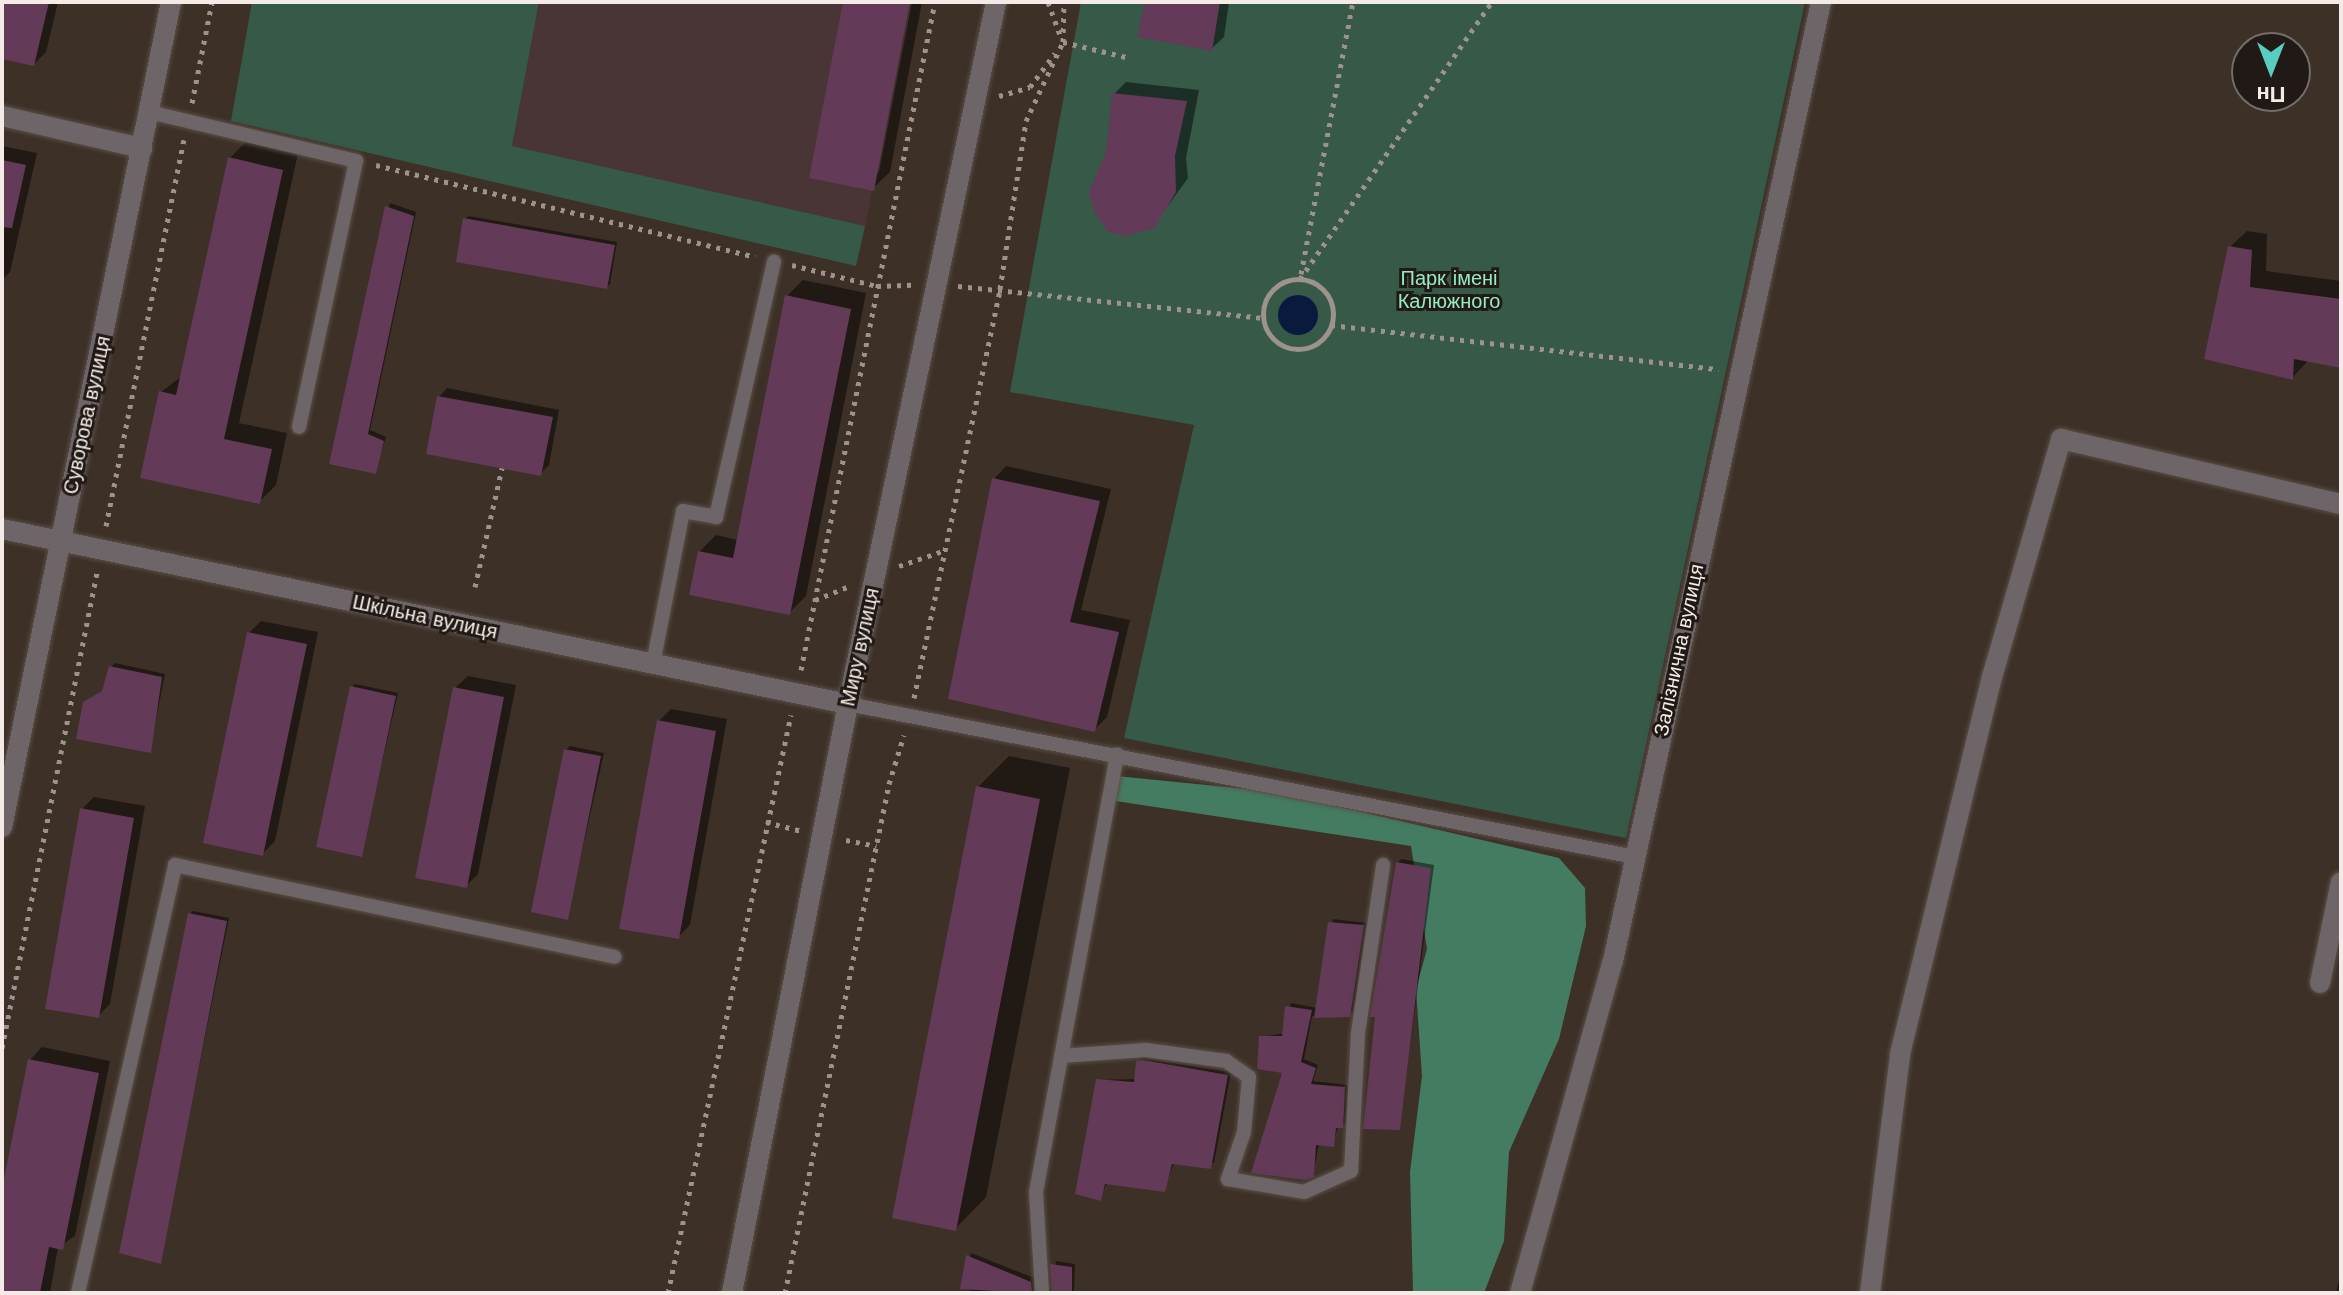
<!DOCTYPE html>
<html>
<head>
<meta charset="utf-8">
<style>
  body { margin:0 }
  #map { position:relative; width:2343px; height:1295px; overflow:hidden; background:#3d3027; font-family:"Work Sans",sans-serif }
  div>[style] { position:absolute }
  .education>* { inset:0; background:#493536 }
  .green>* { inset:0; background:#365948 }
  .forest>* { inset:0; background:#447c61 }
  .water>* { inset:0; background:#0a193e }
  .round { border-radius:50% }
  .shadow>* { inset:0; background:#0007 }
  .building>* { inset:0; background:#633a57 }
  .path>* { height:5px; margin-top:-2.5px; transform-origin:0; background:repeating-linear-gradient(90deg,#9e938c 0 4px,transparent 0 10px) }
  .path>.ring { margin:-2.5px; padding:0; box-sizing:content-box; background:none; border:5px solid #9e938c; border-radius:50% }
  .roads { filter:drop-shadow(0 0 2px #5a4e46) drop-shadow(0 0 2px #5a4e46) }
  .service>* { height:14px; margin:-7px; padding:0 7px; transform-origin:7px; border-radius:7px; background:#6d6567 }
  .minor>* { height:20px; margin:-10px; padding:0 10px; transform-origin:10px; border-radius:10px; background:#6d6567 }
  .tertiary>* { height:20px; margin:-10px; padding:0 10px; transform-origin:10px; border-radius:10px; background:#6d6567 }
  span { translate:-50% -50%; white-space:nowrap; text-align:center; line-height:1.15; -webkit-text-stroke:6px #201915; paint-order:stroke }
  .park-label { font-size:20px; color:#95ebc0 }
  .street-label { font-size:20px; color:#f4ebe6 }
  .frame { position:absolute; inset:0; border:4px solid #f4ebe6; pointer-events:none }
  .north { position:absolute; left:2231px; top:32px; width:80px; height:80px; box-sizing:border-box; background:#201915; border:2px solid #756d69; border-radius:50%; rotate:180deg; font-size:22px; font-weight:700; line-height:32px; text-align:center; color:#f4ebe6 }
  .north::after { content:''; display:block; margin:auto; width:28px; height:36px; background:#58cec1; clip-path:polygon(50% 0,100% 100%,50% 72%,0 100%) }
</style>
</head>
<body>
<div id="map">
  <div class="education">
    <i style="clip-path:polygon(539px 2px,910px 2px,865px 226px,512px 146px)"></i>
  </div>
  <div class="green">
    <i style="clip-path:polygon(252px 2px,539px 2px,512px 146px,865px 226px,856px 266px,231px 121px)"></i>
    <i style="clip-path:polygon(1081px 2px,1805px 2px,1626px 838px,1124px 738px,1194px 425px,1010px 392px)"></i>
  </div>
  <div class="forest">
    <i style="clip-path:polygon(1116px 776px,1276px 792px,1559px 858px,1585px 888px,1586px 926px,1559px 1039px,1509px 1152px,1504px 1241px,1484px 1293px,1413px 1293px,1410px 1172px,1422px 1076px,1416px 989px,1427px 949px,1411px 846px,1109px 800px)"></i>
  </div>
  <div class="water">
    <i class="round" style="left:1278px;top:295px;width:40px;height:40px"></i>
  </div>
  <div class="shadow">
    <i style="clip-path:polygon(2px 2px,58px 2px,46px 52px,34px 64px,2px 57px)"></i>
    <i style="clip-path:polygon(845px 2px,908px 2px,875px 172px,879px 172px,912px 2px,922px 2px,890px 172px,873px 188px)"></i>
    <i style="clip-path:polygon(1147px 2px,1229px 2px,1224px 37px,1211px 49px)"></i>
    <i style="clip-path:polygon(1126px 82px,1199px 90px,1186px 158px,1188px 178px,1153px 226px,1108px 152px,1114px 94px)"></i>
    <i style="clip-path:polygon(246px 142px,298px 153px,239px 423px,287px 433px,276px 485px,259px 502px,161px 392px,182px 376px,230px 158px)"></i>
    <i style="clip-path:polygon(2px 146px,37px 153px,10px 272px,2px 280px)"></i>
    <i style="clip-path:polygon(390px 203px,416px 212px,370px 430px,386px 437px,375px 472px,331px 462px)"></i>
    <i style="clip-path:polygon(469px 216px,617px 242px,610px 284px,606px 287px,465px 219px)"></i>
    <i style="clip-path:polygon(2247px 231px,2267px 234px,2266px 271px,2341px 281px,2341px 362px,2309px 360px,2292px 378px,2230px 247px)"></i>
    <i style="clip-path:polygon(803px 280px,866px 293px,806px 596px,789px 613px,699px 552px,716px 535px,738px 540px,787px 296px)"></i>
    <i style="clip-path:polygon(447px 388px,559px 410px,549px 465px,541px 473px,439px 397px)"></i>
    <i style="clip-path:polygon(1006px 466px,1111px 489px,1081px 610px,1130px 620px,1107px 717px,1095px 729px,994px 479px)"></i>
    <i style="clip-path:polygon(261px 621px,318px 632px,275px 841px,262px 854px,249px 633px)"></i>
    <i style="clip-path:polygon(115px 663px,165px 674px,150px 750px,111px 667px)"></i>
    <i style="clip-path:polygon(468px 676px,516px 685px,478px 874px,466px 886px,455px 688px)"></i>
    <i style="clip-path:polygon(355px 684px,398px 693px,361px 855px,352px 687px)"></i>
    <i style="clip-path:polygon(671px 709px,727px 719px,690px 925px,678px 937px,659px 721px)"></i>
    <i style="clip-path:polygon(570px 746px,604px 753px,567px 918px,566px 750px)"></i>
    <i style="clip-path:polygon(1009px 756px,1070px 768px,986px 1197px,955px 1229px,978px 787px)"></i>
    <i style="clip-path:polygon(94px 797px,145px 806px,110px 1004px,98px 1016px,82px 809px)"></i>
    <i style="clip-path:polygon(1401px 859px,1434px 865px,1399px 1128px,1398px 863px)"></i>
    <i style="clip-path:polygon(193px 911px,229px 918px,160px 1261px,190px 914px)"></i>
    <i style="clip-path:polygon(1333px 919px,1366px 923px,1353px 1012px,1312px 1016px,1304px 1059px,1318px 1065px,1313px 1081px,1348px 1085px,1346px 1123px,1338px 1126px,1333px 1145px,1319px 1144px,1313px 1175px,1284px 1072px,1261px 1037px,1285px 1033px,1291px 1003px,1317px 1008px)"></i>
    <i style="clip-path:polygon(42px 1047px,110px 1061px,75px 1236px,58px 1247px,50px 1293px,2px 1293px,2px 1213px,30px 1060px)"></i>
    <i style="clip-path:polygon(1141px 1058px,1231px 1072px,1214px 1163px,1174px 1163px,1164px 1189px,1107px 1183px,1100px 1198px,1098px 1080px,1136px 1079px)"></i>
    <i style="clip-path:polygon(971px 1253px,1034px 1278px,1036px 1293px,978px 1293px,962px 1287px)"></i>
    <i style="clip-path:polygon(1056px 1261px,1075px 1264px,1074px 1293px,1053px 1293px)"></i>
    <i style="clip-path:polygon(2341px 1270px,2341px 1293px,2336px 1293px)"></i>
  </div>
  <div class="building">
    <i style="clip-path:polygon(2px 2px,49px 2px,34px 66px,2px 59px)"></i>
    <i style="clip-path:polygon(843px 2px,910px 2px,874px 191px,809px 178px)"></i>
    <i style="clip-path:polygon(1145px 2px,1220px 2px,1212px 51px,1137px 37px)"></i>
    <i style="clip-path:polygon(1112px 93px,1187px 101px,1175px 156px,1176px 192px,1154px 228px,1126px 236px,1108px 232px,1094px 212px,1089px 192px,1106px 152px)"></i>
    <i style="clip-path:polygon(228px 157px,283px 170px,224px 439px,272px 449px,260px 504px,140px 478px,159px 391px,176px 395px)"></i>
    <i style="clip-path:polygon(2px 160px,26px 165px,12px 228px,2px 227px)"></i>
    <i style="clip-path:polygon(385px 206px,414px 216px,368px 434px,384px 441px,376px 474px,329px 464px)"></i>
    <i style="clip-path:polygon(463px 218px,615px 245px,607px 289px,456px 262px)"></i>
    <i style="clip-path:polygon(2228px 246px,2252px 250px,2250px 287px,2341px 299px,2341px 368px,2294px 359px,2293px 380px,2204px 359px)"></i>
    <i style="clip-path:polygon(785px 295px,851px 309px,790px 615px,689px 595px,698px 551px,733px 558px)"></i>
    <i style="clip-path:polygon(437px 396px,553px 417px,541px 476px,426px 454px)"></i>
    <i style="clip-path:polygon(992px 478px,1100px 501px,1070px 622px,1119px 632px,1095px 732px,948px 699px)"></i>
    <i style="clip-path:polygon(247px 632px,307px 644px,263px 856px,203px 843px)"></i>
    <i style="clip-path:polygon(109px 666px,162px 677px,151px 753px,76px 739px,83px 702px,102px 691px)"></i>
    <i style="clip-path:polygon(350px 686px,396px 696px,362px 857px,316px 847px)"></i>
    <i style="clip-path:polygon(453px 687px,504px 697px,467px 888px,415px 878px)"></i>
    <i style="clip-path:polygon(657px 720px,716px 731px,679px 939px,619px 929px)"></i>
    <i style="clip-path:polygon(564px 749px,601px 756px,568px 920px,531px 912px)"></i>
    <i style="clip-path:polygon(976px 786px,1040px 799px,956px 1231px,892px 1218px)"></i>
    <i style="clip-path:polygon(80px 808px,134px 818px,99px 1018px,45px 1009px)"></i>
    <i style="clip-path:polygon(1396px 862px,1431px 868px,1400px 1130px,1363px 1129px,1375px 1017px,1370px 1017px)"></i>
    <i style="clip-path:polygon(188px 913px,227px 921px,161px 1264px,119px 1253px)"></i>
    <i style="clip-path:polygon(1328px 922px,1364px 925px,1350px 1017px,1314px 1018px)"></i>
    <i style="clip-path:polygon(1285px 1006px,1312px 1010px,1301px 1062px,1316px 1068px,1311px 1084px,1345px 1087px,1343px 1128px,1336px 1128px,1334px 1147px,1316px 1145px,1314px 1177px,1305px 1180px,1251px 1173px,1282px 1073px,1257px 1069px,1259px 1036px,1282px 1036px)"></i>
    <i style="clip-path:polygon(28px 1059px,99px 1073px,63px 1250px,49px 1247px,40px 1293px,2px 1293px,2px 1189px)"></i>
    <i style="clip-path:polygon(1143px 1060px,1228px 1075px,1211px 1169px,1172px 1164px,1165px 1192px,1105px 1184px,1101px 1201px,1075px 1194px,1096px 1079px,1134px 1082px,1136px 1061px)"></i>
    <i style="clip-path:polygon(966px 1255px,1031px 1282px,1032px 1293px,960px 1289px)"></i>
    <i style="clip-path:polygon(1050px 1264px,1072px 1267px,1072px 1293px,1052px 1293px)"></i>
  </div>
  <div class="path">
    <i style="left:1048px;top:2px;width:38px;rotate:70deg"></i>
    <i style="left:1063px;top:42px;width:69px;rotate:13.4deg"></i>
    <i style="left:999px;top:96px;width:32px;rotate:-16deg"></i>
    <i style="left:1030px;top:87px;width:42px;rotate:-53.7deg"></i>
    <i style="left:192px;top:103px;width:103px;rotate:-78.8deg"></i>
    <i style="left:376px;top:165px;width:390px;rotate:13.6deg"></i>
    <i style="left:792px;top:265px;width:88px;rotate:13.9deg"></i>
    <i style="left:877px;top:286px;width:35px;rotate:-2deg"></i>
    <i style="left:1301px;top:274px;width:277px;rotate:-79.2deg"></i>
    <i style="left:1300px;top:279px;width:337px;rotate:-55.3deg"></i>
    <i class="ring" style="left:1263px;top:279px;width:65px;height:65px"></i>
    <i style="left:958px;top:286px;width:307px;rotate:6deg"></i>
    <i style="left:1331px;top:325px;width:390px;rotate:6.5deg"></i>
    <i style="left:106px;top:526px;width:394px;rotate:-78.6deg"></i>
    <i style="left:899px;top:566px;width:46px;rotate:-18.8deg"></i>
    <i style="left:475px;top:587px;width:122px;rotate:-77.2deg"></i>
    <i style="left:815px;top:600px;width:37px;rotate:-22deg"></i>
    <i style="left:801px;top:670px;width:681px;rotate:-78.66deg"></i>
    <i style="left:914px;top:698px;width:418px;rotate:-78.1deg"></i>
    <i style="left:1000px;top:289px;width:170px;rotate:-81.2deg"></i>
    <i style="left:1026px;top:121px;width:87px;rotate:-64.9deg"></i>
    <i style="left:1063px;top:42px;width:40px;rotate:-88.6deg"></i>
    <i style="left:766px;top:822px;width:36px;rotate:14deg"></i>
    <i style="left:846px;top:840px;width:31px;rotate:11deg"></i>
    <i style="left:2px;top:1048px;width:486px;rotate:-78.7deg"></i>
    <i style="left:668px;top:1293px;width:591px;rotate:-77.99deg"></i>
    <i style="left:785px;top:1293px;width:520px;rotate:-78.45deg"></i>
    <i style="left:889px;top:784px;width:51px;rotate:-73deg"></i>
  </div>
  <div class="roads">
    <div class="service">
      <i style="left:149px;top:112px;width:213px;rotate:13.3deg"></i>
      <i style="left:356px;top:161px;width:272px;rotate:102.1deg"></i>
      <i style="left:653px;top:664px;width:156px;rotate:-78.9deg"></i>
      <i style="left:683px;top:511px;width:34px;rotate:10deg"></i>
      <i style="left:716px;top:517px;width:262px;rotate:-77.2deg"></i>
      <i style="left:848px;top:704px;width:802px;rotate:11deg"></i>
      <i style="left:1061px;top:1056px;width:85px;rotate:-4deg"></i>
      <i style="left:1146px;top:1050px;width:81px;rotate:7.8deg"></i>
      <i style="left:1226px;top:1061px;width:28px;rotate:35deg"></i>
      <i style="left:1249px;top:1077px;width:55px;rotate:95.2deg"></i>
      <i style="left:1244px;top:1132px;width:50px;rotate:108.8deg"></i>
      <i style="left:1228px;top:1179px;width:77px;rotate:9.7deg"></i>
      <i style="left:1304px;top:1192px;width:51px;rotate:-24.1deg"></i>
      <i style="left:1351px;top:1171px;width:138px;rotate:-87.1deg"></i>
      <i style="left:1358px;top:1033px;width:170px;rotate:-81.5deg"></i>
      <i style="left:78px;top:1293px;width:439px;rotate:-77.2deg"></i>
      <i style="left:175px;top:865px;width:449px;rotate:11.8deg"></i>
      <i style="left:1042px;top:1293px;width:101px;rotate:-93.4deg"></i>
      <i style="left:1036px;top:1192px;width:445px;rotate:-79.5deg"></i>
    </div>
    <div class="minor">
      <i style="left:2px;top:116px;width:144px;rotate:12.9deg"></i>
      <i style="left:2px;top:529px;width:864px;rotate:11.69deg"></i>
      <i style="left:2px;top:827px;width:842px;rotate:-78.42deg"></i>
      <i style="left:1520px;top:1293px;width:345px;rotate:-74.4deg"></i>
      <i style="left:1613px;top:961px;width:981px;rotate:-77.76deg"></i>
    </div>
    <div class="tertiary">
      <i style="left:2320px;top:983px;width:103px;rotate:-78.3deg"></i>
      <i style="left:732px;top:1293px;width:600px;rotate:-78.86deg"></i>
      <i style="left:848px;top:704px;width:717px;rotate:-78.09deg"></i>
      <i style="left:1870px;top:1293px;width:241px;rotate:-82.8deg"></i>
      <i style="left:1900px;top:1054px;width:388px;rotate:-76.3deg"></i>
      <i style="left:1992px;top:677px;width:248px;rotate:-73.8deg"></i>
      <i style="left:2061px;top:439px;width:287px;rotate:13.1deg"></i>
    </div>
  </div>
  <div class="park-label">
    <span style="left:1449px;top:290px">Парк імені<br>Калюжного</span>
  </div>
  <div class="street-label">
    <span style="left:87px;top:415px;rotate:-78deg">Суворова вулиця</span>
    <span style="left:425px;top:617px;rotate:12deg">Шкільна вулиця</span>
    <span style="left:860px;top:647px;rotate:-78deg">Миру вулиця</span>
    <span style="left:1679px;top:650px;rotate:-78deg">Залізнична вулиця</span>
  </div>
  <div class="frame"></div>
  <div class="north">Пн</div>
</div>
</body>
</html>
